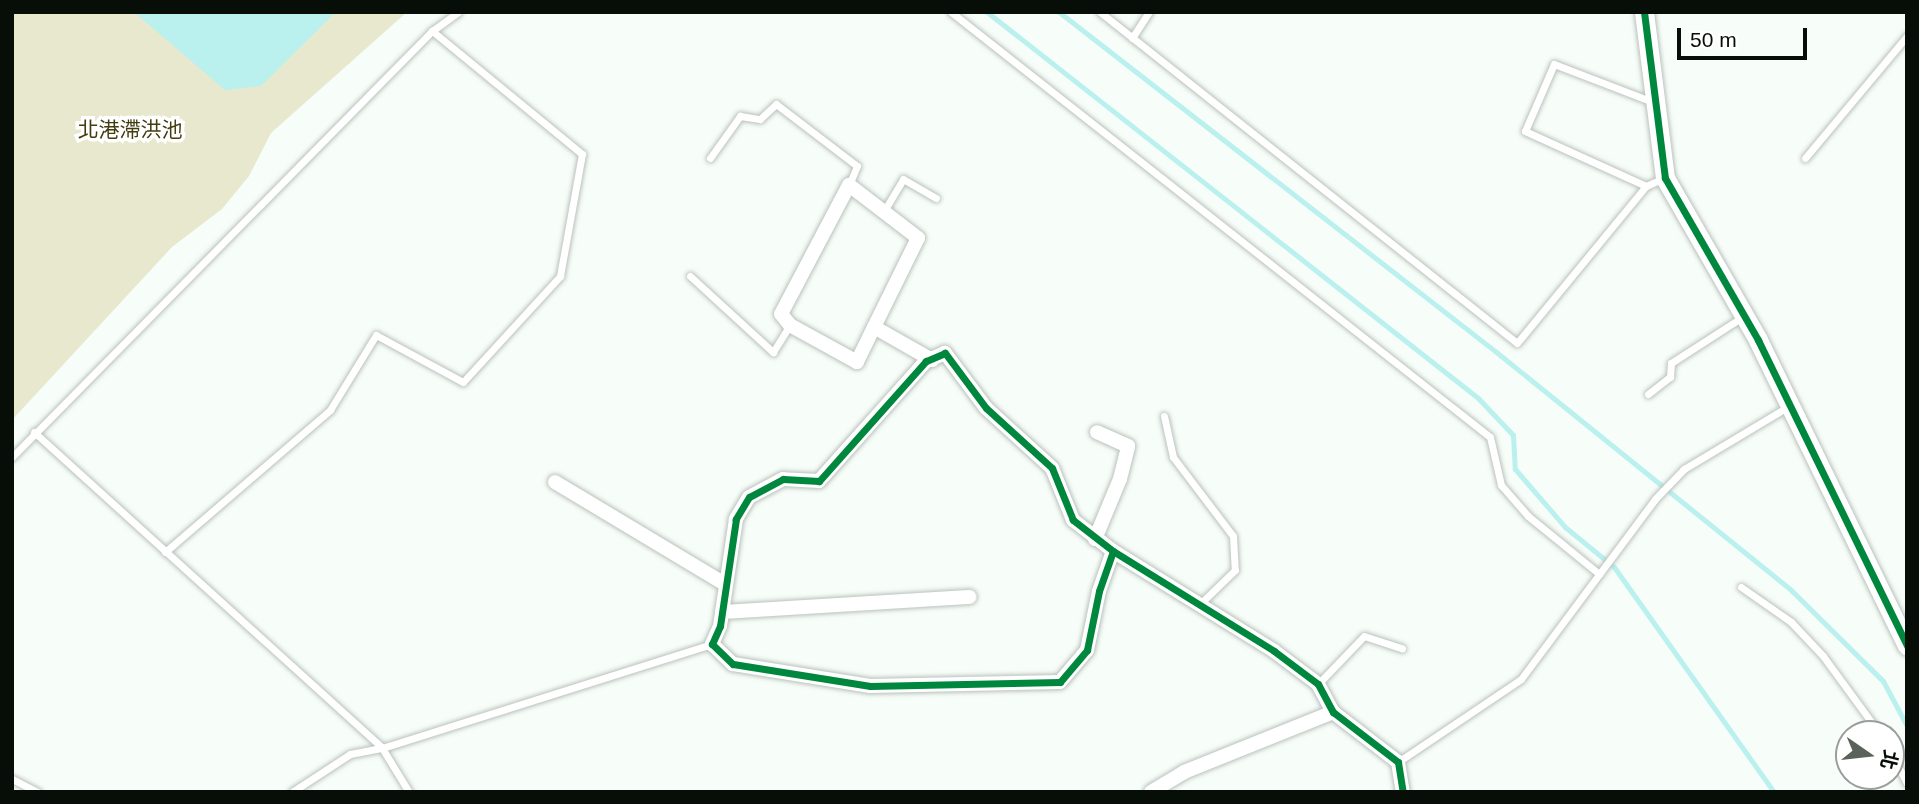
<!DOCTYPE html>
<html>
<head>
<meta charset="utf-8">
<style>
  body { margin:0 }
  #map { position:relative; width:1919px; height:804px; overflow:hidden; background:#f7fdf8; font-family:Helvetica,"Noto Sans TC",sans-serif }
  div>[style] { position:absolute }
  .green>* { inset:0; background:#e7e8cd }
  .water>* { inset:0; background:#baf1ee }
  .stream>* { height:5px; margin:-2.5px; padding:0 2.5px; transform-origin:2.5px; border-radius:2.5px; background:#baf1ee }
  .roads { filter:drop-shadow(0 0 2px #bac2bc) drop-shadow(0 0 2px #bac2bc) }
  .service>* { height:7px; margin:-3.5px; padding:0 3.5px; transform-origin:3.5px; border-radius:3.5px; background:#fefffe }
  .minor>* { height:14px; margin:-7px; padding:0 7px; transform-origin:7px; border-radius:7px; background:#fefffe }
  .tertiary>* { height:19px; margin:-9.5px; padding:0 9.5px; transform-origin:9.5px; border-radius:9.5px; background:#fefffe }
  .cycleway>* { height:7px; margin:-3.5px; padding:0 3.5px; transform-origin:3.5px; border-radius:3.5px; background:#00873e }
  span { translate:-50% -50%; white-space:nowrap; text-align:center; line-height:1.15; -webkit-text-stroke:7px #fff; paint-order:stroke }
  .park-label { font-size:21px; color:#413d10 }
  .frame { position:absolute; inset:0; border:14px solid #060e07; pointer-events:none }
  .north { position:absolute; left:1835px; top:720px; width:70px; height:70px; box-sizing:border-box; background:#fff; border:2px solid #9b9f9c; border-radius:50%; rotate:104deg; font-size:19px; font-weight:700; line-height:28px; text-align:center; color:#060e07 }
  .north::after { content:''; display:block; margin:auto; width:24px; height:32px; background:#5a625b; clip-path:polygon(50% 0,100% 100%,50% 72%,0 100%) }
  .scale { position:absolute; left:1677px; top:28px; width:130px; height:32px; box-sizing:border-box; border:4px solid #060e07; border-top:0; padding-left:9px; font-size:21px; line-height:24px; white-space:nowrap; color:#060e07; -webkit-text-stroke:5px #fff; paint-order:stroke }
</style>
</head>
<body>
<div id="map">
  <div class="green">
    <i style="clip-path:polygon(12px 12px,407px 12px,271px 133px,249px 176px,222px 209px,172px 247px,12px 420px)"></i>
  </div>
  <div class="water">
    <i style="clip-path:polygon(134px 12px,336px 12px,261px 86px,225px 90px)"></i>
  </div>
  <div class="stream">
    <i style="left:987px;top:12px;width:625px;rotate:38.17deg"></i>
    <i style="left:1478px;top:398px;width:51px;rotate:46.6deg"></i>
    <i style="left:1513px;top:435px;width:34px;rotate:87deg"></i>
    <i style="left:1515px;top:469px;width:77px;rotate:49.2deg"></i>
    <i style="left:1565px;top:527px;width:63px;rotate:39.2deg"></i>
    <i style="left:1614px;top:567px;width:276px;rotate:54.6deg"></i>
    <i style="left:1059px;top:12px;width:552px;rotate:37.87deg"></i>
    <i style="left:1495px;top:351px;width:379px;rotate:38.9deg"></i>
    <i style="left:1790px;top:589px;width:131px;rotate:44.7deg"></i>
    <i style="left:1883px;top:681px;width:51px;rotate:61.9deg"></i>
  </div>
  <div class="roads">
    <div class="service">
      <i style="left:951px;top:12px;width:686px;rotate:38.26deg"></i>
      <i style="left:1490px;top:437px;width:49px;rotate:77.1deg"></i>
      <i style="left:1501px;top:485px;width:41px;rotate:48.9deg"></i>
      <i style="left:1528px;top:516px;width:92px;rotate:39.2deg"></i>
      <i style="left:1100px;top:12px;width:532px;rotate:38.44deg"></i>
      <i style="left:1517px;top:343px;width:203px;rotate:-50.6deg"></i>
      <i style="left:1646px;top:186px;width:20px;rotate:-24deg"></i>
      <i style="left:1132px;top:38px;width:31px;rotate:-57deg"></i>
      <i style="left:710px;top:158px;width:52px;rotate:-54.5deg"></i>
      <i style="left:740px;top:116px;width:20px;rotate:9deg"></i>
      <i style="left:760px;top:119px;width:22px;rotate:-43deg"></i>
      <i style="left:776px;top:104px;width:102px;rotate:37.4deg"></i>
      <i style="left:857px;top:166px;width:21px;rotate:113deg"></i>
      <i style="left:1805px;top:158px;width:159px;rotate:-50.1deg"></i>
      <i style="left:1646px;top:186px;width:133px;rotate:-155.6deg"></i>
      <i style="left:1525px;top:131px;width:73px;rotate:-66.6deg"></i>
      <i style="left:1554px;top:64px;width:106px;rotate:21deg"></i>
      <i style="left:884px;top:211px;width:37px;rotate:-59deg"></i>
      <i style="left:903px;top:179px;width:38px;rotate:30deg"></i>
      <i style="left:690px;top:276px;width:113px;rotate:42.5deg"></i>
      <i style="left:773px;top:352px;width:32px;rotate:-58deg"></i>
      <i style="left:1648px;top:394px;width:28px;rotate:-38deg"></i>
      <i style="left:1670px;top:377px;width:14px;rotate:-86deg"></i>
      <i style="left:1671px;top:363px;width:87px;rotate:-32.8deg"></i>
      <i style="left:1164px;top:416px;width:42px;rotate:77.6deg"></i>
      <i style="left:1173px;top:457px;width:99px;rotate:52.8deg"></i>
      <i style="left:1233px;top:536px;width:34px;rotate:87deg"></i>
      <i style="left:1235px;top:570px;width:50px;rotate:135.8deg"></i>
      <i style="left:34px;top:432px;width:470px;rotate:42.2deg"></i>
      <i style="left:382px;top:748px;width:52px;rotate:58.5deg"></i>
      <i style="left:12px;top:457px;width:598px;rotate:-45.41deg"></i>
      <i style="left:432px;top:31px;width:32px;rotate:-36deg"></i>
      <i style="left:165px;top:552px;width:218px;rotate:-40.7deg"></i>
      <i style="left:330px;top:410px;width:88px;rotate:-58.5deg"></i>
      <i style="left:376px;top:335px;width:99px;rotate:28.4deg"></i>
      <i style="left:463px;top:382px;width:144px;rotate:-47.5deg"></i>
      <i style="left:560px;top:276px;width:124px;rotate:-79.8deg"></i>
      <i style="left:582px;top:154px;width:194px;rotate:-140.6deg"></i>
      <i style="left:1741px;top:587px;width:61px;rotate:35deg"></i>
      <i style="left:1791px;top:622px;width:47px;rotate:46.7deg"></i>
      <i style="left:1823px;top:656px;width:97px;rotate:53.8deg"></i>
      <i style="left:1318px;top:684px;width:66px;rotate:-46.2deg"></i>
      <i style="left:1364px;top:636px;width:40px;rotate:18deg"></i>
      <i style="left:1891px;top:752px;width:35px;rotate:63deg"></i>
      <i style="left:1398px;top:762px;width:148px;rotate:-34deg"></i>
      <i style="left:1521px;top:679px;width:224px;rotate:-53.3deg"></i>
      <i style="left:1655px;top:499px;width:42px;rotate:-46deg"></i>
      <i style="left:1684px;top:469px;width:120px;rotate:-31deg"></i>
      <i style="left:12px;top:779px;width:29px;rotate:27deg"></i>
      <i style="left:292px;top:792px;width:69px;rotate:-33.2deg"></i>
      <i style="left:350px;top:754px;width:33px;rotate:-11deg"></i>
      <i style="left:382px;top:748px;width:346px;rotate:-17.5deg"></i>
    </div>
    <div class="minor">
      <i style="left:874px;top:327px;width:39px;rotate:116deg"></i>
      <i style="left:857px;top:362px;width:77px;rotate:-151.1deg"></i>
      <i style="left:790px;top:325px;width:14px;rotate:-129deg"></i>
      <i style="left:781px;top:314px;width:146px;rotate:-62.2deg"></i>
      <i style="left:849px;top:185px;width:87px;rotate:37.5deg"></i>
      <i style="left:918px;top:238px;width:99px;rotate:116.3deg"></i>
      <i style="left:874px;top:327px;width:67px;rotate:29.6deg"></i>
      <i style="left:555px;top:482px;width:198px;rotate:31deg"></i>
      <i style="left:1095px;top:539px;width:65px;rotate:-67.4deg"></i>
      <i style="left:1120px;top:479px;width:34px;rotate:-76deg"></i>
      <i style="left:1128px;top:446px;width:34px;rotate:-156deg"></i>
      <i style="left:1113px;top:551px;width:51px;rotate:-142.2deg"></i>
      <i style="left:1073px;top:520px;width:56px;rotate:-112deg"></i>
      <i style="left:1052px;top:468px;width:89px;rotate:-137.7deg"></i>
      <i style="left:986px;top:408px;width:69px;rotate:-126.7deg"></i>
      <i style="left:945px;top:353px;width:21px;rotate:157deg"></i>
      <i style="left:926px;top:361px;width:161px;rotate:131.7deg"></i>
      <i style="left:819px;top:481px;width:36px;rotate:-177deg"></i>
      <i style="left:783px;top:479px;width:38px;rotate:152deg"></i>
      <i style="left:749px;top:497px;width:26px;rotate:121deg"></i>
      <i style="left:736px;top:519px;width:108px;rotate:98.5deg"></i>
      <i style="left:720px;top:626px;width:20px;rotate:114deg"></i>
      <i style="left:712px;top:644px;width:29px;rotate:44deg"></i>
      <i style="left:733px;top:664px;width:139px;rotate:9.1deg"></i>
      <i style="left:870px;top:686px;width:190px;rotate:-1.2deg"></i>
      <i style="left:1060px;top:682px;width:42px;rotate:-49.8deg"></i>
      <i style="left:1087px;top:650px;width:60px;rotate:-78.5deg"></i>
      <i style="left:1099px;top:591px;width:42px;rotate:-70.7deg"></i>
      <i style="left:1113px;top:551px;width:190px;rotate:31.8deg"></i>
      <i style="left:1274px;top:651px;width:55px;rotate:36.9deg"></i>
      <i style="left:1318px;top:684px;width:32px;rotate:62deg"></i>
      <i style="left:1333px;top:712px;width:82px;rotate:37.6deg"></i>
      <i style="left:1398px;top:762px;width:30px;rotate:81deg"></i>
      <i style="left:722px;top:612px;width:248px;rotate:-3.5deg"></i>
      <i style="left:1151px;top:792px;width:39px;rotate:-31deg"></i>
      <i style="left:1184px;top:772px;width:161px;rotate:-21.9deg"></i>
    </div>
    <div class="tertiary">
      <i style="left:1644px;top:12px;width:167px;rotate:82.8deg"></i>
      <i style="left:1665px;top:178px;width:187px;rotate:60.1deg"></i>
      <i style="left:1758px;top:340px;width:340px;rotate:64deg"></i>
    </div>
  </div>
  <div class="cycleway">
    <i style="left:1644px;top:12px;width:167px;rotate:82.8deg"></i>
    <i style="left:1665px;top:178px;width:187px;rotate:60.1deg"></i>
    <i style="left:1758px;top:340px;width:340px;rotate:64deg"></i>
    <i style="left:1113px;top:551px;width:51px;rotate:-142.2deg"></i>
    <i style="left:1073px;top:520px;width:56px;rotate:-112deg"></i>
    <i style="left:1052px;top:468px;width:89px;rotate:-137.7deg"></i>
    <i style="left:986px;top:408px;width:69px;rotate:-126.7deg"></i>
    <i style="left:945px;top:353px;width:21px;rotate:157deg"></i>
    <i style="left:926px;top:361px;width:161px;rotate:131.7deg"></i>
    <i style="left:819px;top:481px;width:36px;rotate:-177deg"></i>
    <i style="left:783px;top:479px;width:38px;rotate:152deg"></i>
    <i style="left:749px;top:497px;width:26px;rotate:121deg"></i>
    <i style="left:736px;top:519px;width:108px;rotate:98.5deg"></i>
    <i style="left:720px;top:626px;width:20px;rotate:114deg"></i>
    <i style="left:712px;top:644px;width:29px;rotate:44deg"></i>
    <i style="left:733px;top:664px;width:139px;rotate:9.1deg"></i>
    <i style="left:870px;top:686px;width:190px;rotate:-1.2deg"></i>
    <i style="left:1060px;top:682px;width:42px;rotate:-49.8deg"></i>
    <i style="left:1087px;top:650px;width:60px;rotate:-78.5deg"></i>
    <i style="left:1099px;top:591px;width:42px;rotate:-70.7deg"></i>
    <i style="left:1113px;top:551px;width:190px;rotate:31.8deg"></i>
    <i style="left:1274px;top:651px;width:55px;rotate:36.9deg"></i>
    <i style="left:1318px;top:684px;width:32px;rotate:62deg"></i>
    <i style="left:1333px;top:712px;width:82px;rotate:37.6deg"></i>
    <i style="left:1398px;top:762px;width:30px;rotate:81deg"></i>
  </div>
  <div class="park-label">
    <span style="left:130px;top:130px">北港滯洪池</span>
  </div>
  <div class="frame"></div>
  <div class="north">北</div>
  <div class="scale">50 m</div>
</div>
</body>
</html>
